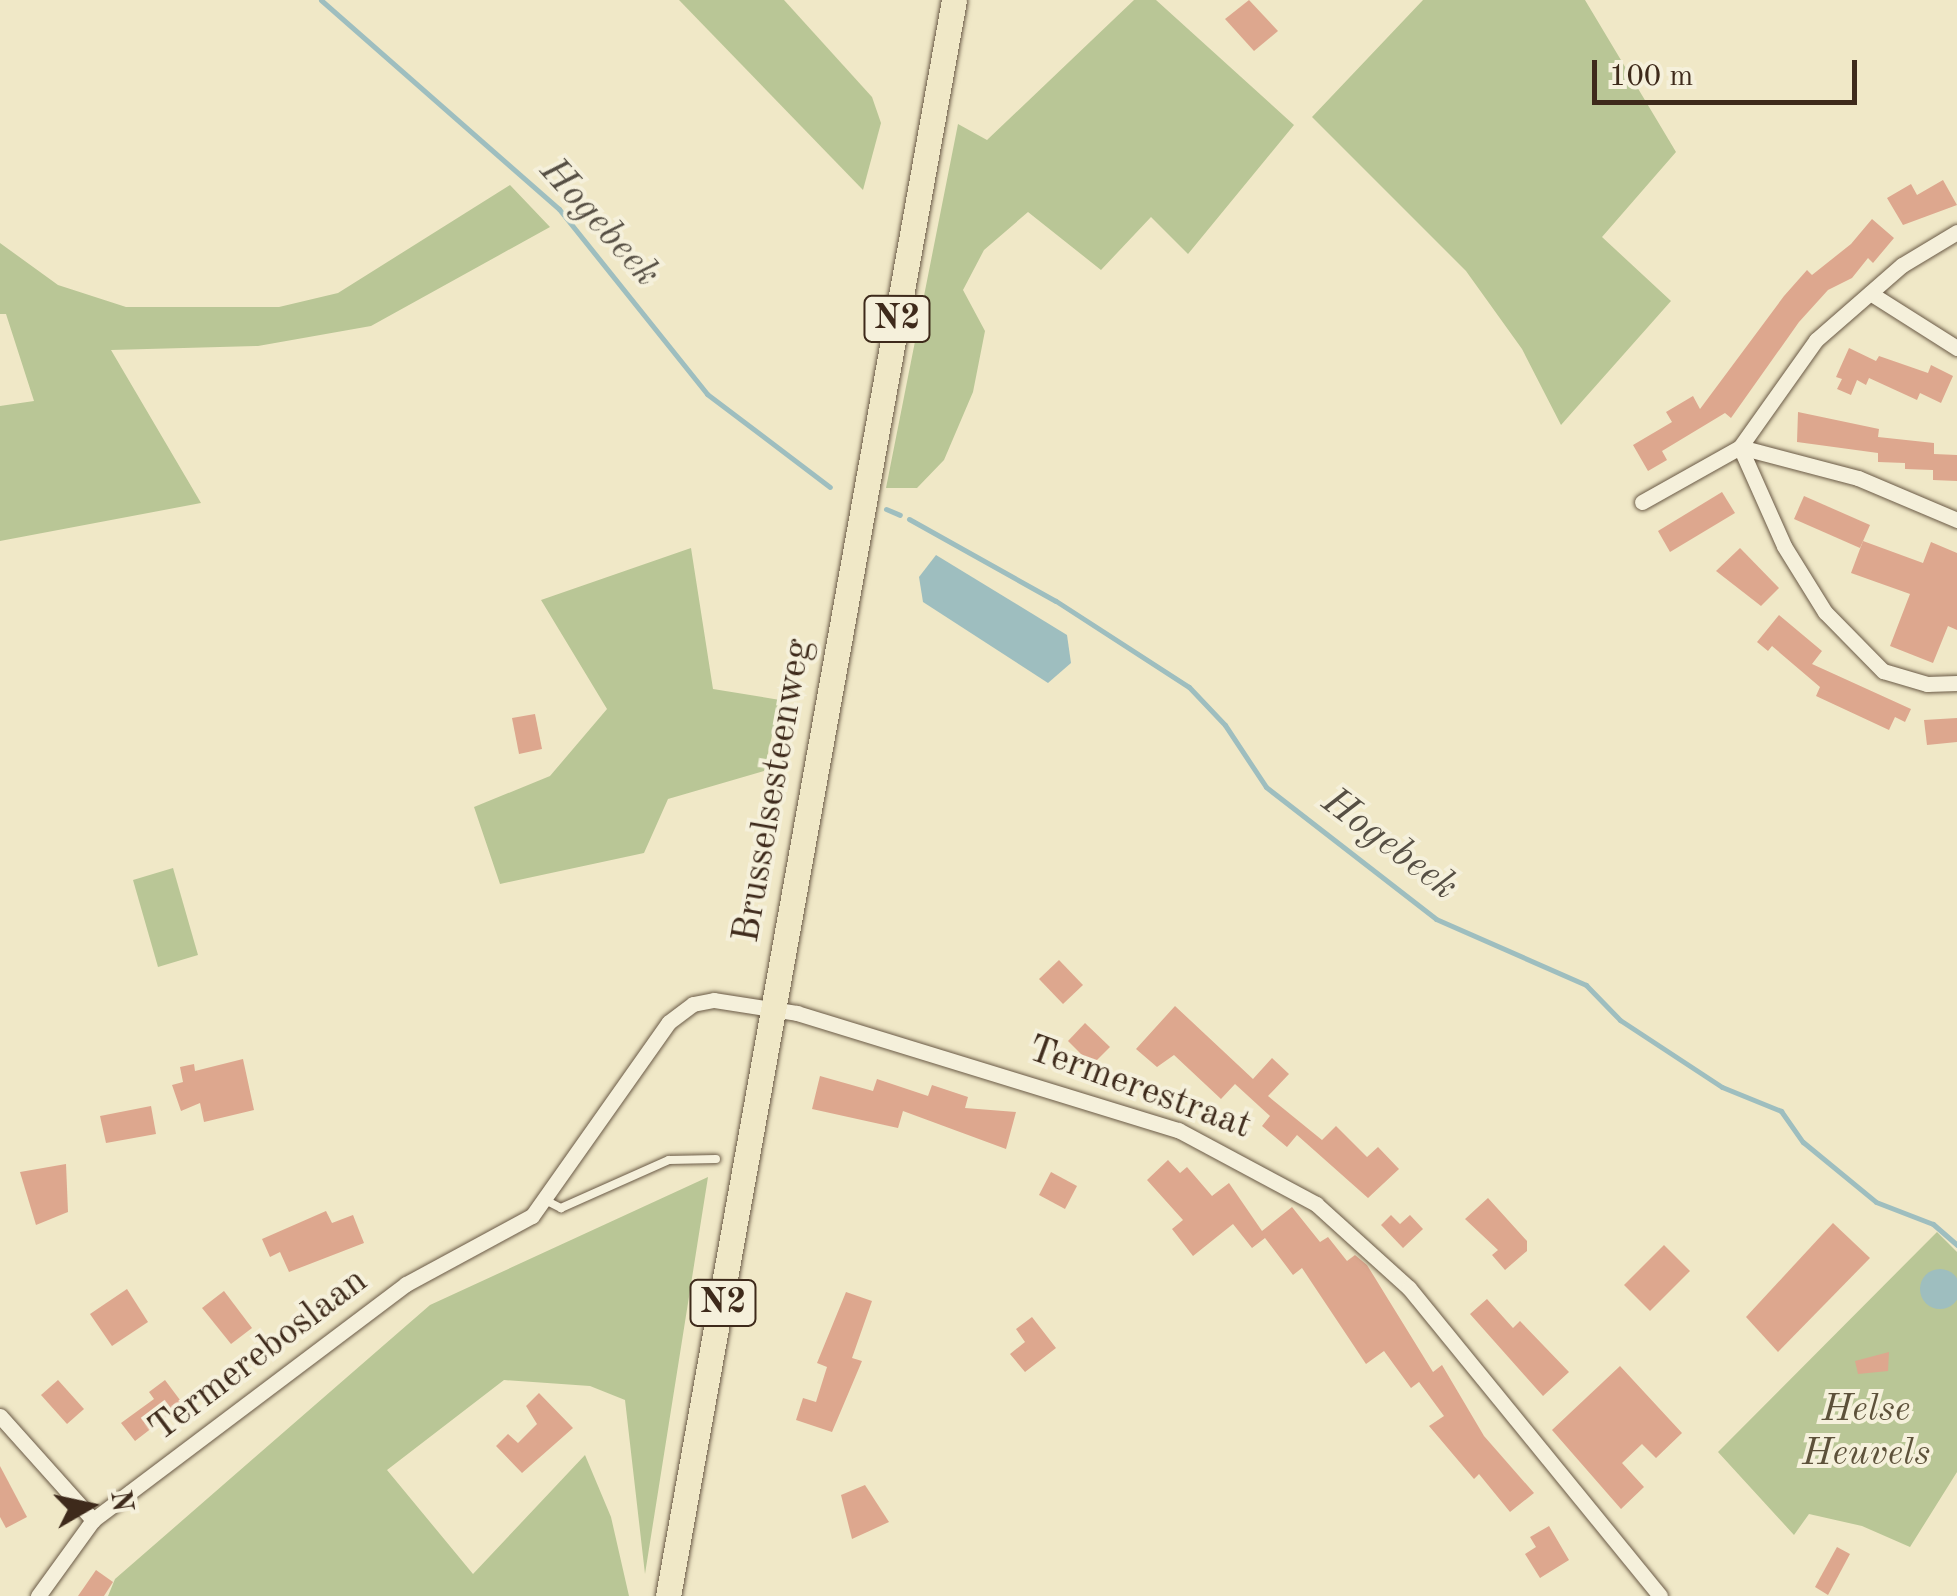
<!DOCTYPE html>
<html>
<head>
<meta charset="utf-8">
<style>
  body { margin:0 }
  #map { position:relative; width:1957px; height:1596px; overflow:hidden; background:#f0e8c7; font-family:"Old Standard TT",serif }
  div>[style] { position:absolute }
  .green>* { inset:0; background:#b9c696 }
  .water>* { inset:0; background:#9ebebf }
  .round { border-radius:50% }
  .stream>* { height:5px; margin:-2.5px; padding:0 2.5px; transform-origin:2.5px; border-radius:2.5px; background:#9ebebf }
  .building>* { inset:0; background:#dda78e }
  .roads { filter:drop-shadow(0 0 2px #6a5a46) drop-shadow(0 0 2px #6a5a46) }
  .lane>* { height:8px; margin:-4px; padding:0 4px; transform-origin:4px; border-radius:4px; background:#f5f0db }
  .street>* { height:15px; margin:-7.5px; padding:0 7.5px; transform-origin:7.5px; border-radius:7.5px; background:#f5f0db }
  .primary>* { height:25px; margin:-12.5px; padding:0 12.5px; transform-origin:12.5px; border-radius:12.5px; background:#f0e8c7 }
  span { translate:-50% -50%; white-space:nowrap; text-align:center; line-height:1.15; -webkit-text-stroke:8px #f5f0db; paint-order:stroke }
  .shield-label span { padding:2px 8px; background:#f5f0db; border:2px solid; border-radius:8px; -webkit-text-stroke-width:0 }
  .shield-label { font-size:35px; color:#3e2a1b; font-weight:700 }
  .street-label { font-size:38px; color:#3e2a1b }
  .park-label { font-size:38px; color:#5d513a; font-style:italic }
  .water-label { font-size:40px; color:#564f44; font-style:italic }
  .north { position:absolute; left:40px; top:1456px; width:100px; height:100px; -webkit-text-stroke:8px #f5f0db; paint-order:stroke; rotate:81deg; font-size:28px; font-weight:700; line-height:40px; text-align:center; color:#3e2a1b }
  .north::after { content:''; display:block; margin:auto; width:35px; height:45px; background:#3e2a1b; clip-path:polygon(50% 0,100% 100%,50% 72%,0 100%) }
  .scale { position:absolute; left:1592px; top:60px; width:265px; height:45px; box-sizing:border-box; border:5px solid #3e2a1b; border-top:0; padding-left:12px; font-size:30px; line-height:35px; white-space:nowrap; color:#3e2a1b; -webkit-text-stroke:8px #f5f0db; paint-order:stroke }
</style>
</head>
<body>
<div id="map">
  <div class="green">
    <i style="clip-path:polygon(679px 0,784px 0,872px 97px,881px 123px,863px 190px)"></i>
    <i style="clip-path:polygon(1134px 0,1156px 0,1294px 125px,1188px 254px,1151px 217px,1101px 270px,1028px 212px,984px 250px,963px 290px,985px 331px,973px 392px,944px 460px,917px 488px,886px 488px,958px 124px,987px 140px)"></i>
    <i style="clip-path:polygon(1423px 0,1585px 0,1676px 152px,1602px 237px,1671px 301px,1561px 425px,1522px 349px,1466px 271px,1312px 117px)"></i>
    <i style="clip-path:polygon(510px 185px,550px 227px,371px 326px,258px 346px,111px 350px,201px 503px,0 541px,0 406px,34px 401px,6px 314px,0 314px,0 243px,58px 285px,126px 307px,279px 307px,338px 293px)"></i>
    <i style="clip-path:polygon(691px 548px,713px 689px,780px 700px,764px 771px,668px 799px,644px 853px,500px 884px,474px 807px,550px 776px,607px 709px,541px 600px)"></i>
    <i style="clip-path:polygon(173px 868px,198px 955px,158px 967px,133px 880px)"></i>
    <i style="clip-path:polygon(708px 1177px,645px 1574px,625px 1400px,590px 1386px,504px 1380px,387px 1470px,473px 1574px,585px 1455px,611px 1517px,629px 1596px,108px 1596px,115px 1579px,430px 1305px)"></i>
    <i style="clip-path:polygon(1937px 1232px,1957px 1252px,1957px 1472px,1910px 1547px,1862px 1526px,1809px 1514px,1794px 1535px,1718px 1452px)"></i>
  </div>
  <div class="water">
    <i style="clip-path:polygon(936px 555px,1067px 635px,1071px 663px,1048px 683px,923px 602px,919px 577px)"></i>
    <i class="round" style="left:1920px;top:1269px;width:40px;height:40px"></i>
  </div>
  <div class="stream">
    <i style="left:321px;top:0;width:317px;rotate:41.3deg"></i>
    <i style="left:559px;top:209px;width:237px;rotate:51.3deg"></i>
    <i style="left:707px;top:394px;width:154px;rotate:37.1deg"></i>
    <i style="left:886px;top:509px;width:15px;rotate:23deg"></i>
    <i style="left:909px;top:519px;width:168px;rotate:29.2deg"></i>
    <i style="left:1056px;top:601px;width:158px;rotate:32.9deg"></i>
    <i style="left:1189px;top:687px;width:52px;rotate:46.5deg"></i>
    <i style="left:1225px;top:725px;width:74px;rotate:56.5deg"></i>
    <i style="left:1266px;top:787px;width:215px;rotate:37.8deg"></i>
    <i style="left:1436px;top:919px;width:164px;rotate:23.7deg"></i>
    <i style="left:1586px;top:985px;width:49px;rotate:45.8deg"></i>
    <i style="left:1620px;top:1020px;width:122px;rotate:33.3deg"></i>
    <i style="left:1722px;top:1087px;width:64px;rotate:22.1deg"></i>
    <i style="left:1781px;top:1111px;width:38px;rotate:55deg"></i>
    <i style="left:1803px;top:1142px;width:94px;rotate:39.4deg"></i>
    <i style="left:1876px;top:1202px;width:61px;rotate:21.1deg"></i>
    <i style="left:1933px;top:1224px;width:32px;rotate:41deg"></i>
  </div>
  <div class="building">
    <i style="clip-path:polygon(1249px 0,1278px 31px,1254px 51px,1225px 19px)"></i>
    <i style="clip-path:polygon(1943px 180px,1957px 205px,1903px 225px,1887px 198px,1911px 184px,1917px 195px)"></i>
    <i style="clip-path:polygon(1872px 219px,1894px 238px,1873px 263px,1868px 258px,1852px 278px,1828px 290px,1799px 322px,1731px 418px,1725px 413px,1662px 451px,1667px 460px,1648px 471px,1633px 445px,1672px 422px,1666px 412px,1693px 396px,1700px 409px,1784px 296px,1807px 270px,1812px 275px,1851px 244px)"></i>
    <i style="clip-path:polygon(1849px 348px,1876px 361px,1879px 356px,1928px 373px,1931px 365px,1953px 376px,1941px 403px,1920px 393px,1917px 400px,1869px 378px,1866px 385px,1857px 380px,1851px 395px,1837px 389px,1842px 379px,1836px 377px)"></i>
    <i style="clip-path:polygon(1798px 412px,1879px 429px,1878px 437px,1934px 443px,1934px 454px,1957px 455px,1957px 481px,1933px 480px,1933px 470px,1905px 469px,1905px 463px,1878px 462px,1878px 453px,1797px 442px)"></i>
    <i style="clip-path:polygon(1722px 492px,1735px 513px,1670px 552px,1658px 531px)"></i>
    <i style="clip-path:polygon(1804px 496px,1870px 525px,1860px 548px,1794px 519px)"></i>
    <i style="clip-path:polygon(1863px 541px,1923px 563px,1931px 542px,1957px 553px,1957px 630px,1948px 626px,1933px 663px,1890px 646px,1910px 594px,1851px 573px)"></i>
    <i style="clip-path:polygon(1740px 548px,1779px 588px,1761px 606px,1716px 571px)"></i>
    <i style="clip-path:polygon(1779px 615px,1822px 651px,1812px 664px,1911px 709px,1905px 722px,1895px 717px,1889px 730px,1816px 696px,1820px 687px,1772px 646px,1768px 651px,1757px 642px)"></i>
    <i style="clip-path:polygon(535px 714px,542px 749px,519px 754px,512px 718px)"></i>
    <i style="clip-path:polygon(1957px 718px,1957px 742px,1927px 745px,1924px 720px)"></i>
    <i style="clip-path:polygon(1059px 960px,1083px 985px,1063px 1004px,1039px 979px)"></i>
    <i style="clip-path:polygon(1175px 1006px,1253px 1079px,1272px 1058px,1289px 1074px,1268px 1096px,1322px 1140px,1336px 1126px,1367px 1157px,1378px 1147px,1399px 1169px,1368px 1198px,1297px 1135px,1287px 1147px,1262px 1126px,1270px 1116px,1235px 1084px,1221px 1099px,1174px 1055px,1157px 1067px,1136px 1049px)"></i>
    <i style="clip-path:polygon(1085px 1023px,1110px 1047px,1092px 1065px,1068px 1041px)"></i>
    <i style="clip-path:polygon(243px 1059px,254px 1110px,204px 1122px,200px 1103px,181px 1111px,172px 1085px,183px 1082px,180px 1067px,194px 1064px,195px 1071px)"></i>
    <i style="clip-path:polygon(820px 1076px,873px 1091px,877px 1079px,928px 1096px,932px 1085px,968px 1097px,965px 1108px,1016px 1112px,1006px 1149px,903px 1111px,898px 1128px,812px 1109px)"></i>
    <i style="clip-path:polygon(151px 1106px,156px 1134px,106px 1143px,100px 1116px)"></i>
    <i style="clip-path:polygon(1168px 1160px,1180px 1173px,1187px 1167px,1212px 1196px,1229px 1183px,1262px 1231px,1292px 1207px,1320px 1242px,1328px 1237px,1347px 1261px,1355px 1255px,1367px 1265px,1433px 1372px,1442px 1365px,1484px 1436px,1534px 1493px,1510px 1512px,1479px 1474px,1474px 1479px,1429px 1426px,1444px 1416px,1419px 1382px,1411px 1388px,1384px 1351px,1366px 1364px,1302px 1268px,1293px 1275px,1265px 1238px,1252px 1248px,1233px 1224px,1193px 1256px,1172px 1229px,1183px 1220px,1147px 1180px)"></i>
    <i style="clip-path:polygon(66px 1164px,68px 1212px,36px 1225px,20px 1172px)"></i>
    <i style="clip-path:polygon(1051px 1172px,1077px 1186px,1065px 1209px,1039px 1195px)"></i>
    <i style="clip-path:polygon(1488px 1198px,1527px 1241px,1527px 1251px,1505px 1270px,1492px 1255px,1498px 1250px,1465px 1219px)"></i>
    <i style="clip-path:polygon(326px 1211px,332px 1223px,353px 1215px,364px 1243px,289px 1272px,280px 1252px,270px 1257px,262px 1239px)"></i>
    <i style="clip-path:polygon(1391px 1215px,1400px 1224px,1410px 1215px,1423px 1229px,1403px 1248px,1381px 1225px)"></i>
    <i style="clip-path:polygon(1833px 1223px,1870px 1258px,1778px 1352px,1746px 1317px)"></i>
    <i style="clip-path:polygon(1664px 1245px,1690px 1271px,1650px 1311px,1624px 1285px)"></i>
    <i style="clip-path:polygon(127px 1289px,148px 1322px,112px 1346px,90px 1314px)"></i>
    <i style="clip-path:polygon(224px 1291px,252px 1328px,231px 1344px,202px 1308px)"></i>
    <i style="clip-path:polygon(846px 1292px,872px 1301px,852px 1358px,862px 1361px,832px 1432px,796px 1420px,803px 1398px,816px 1402px,827px 1367px,817px 1363px)"></i>
    <i style="clip-path:polygon(1487px 1299px,1513px 1328px,1520px 1321px,1569px 1372px,1543px 1396px,1470px 1314px)"></i>
    <i style="clip-path:polygon(1032px 1317px,1056px 1348px,1025px 1372px,1010px 1354px,1025px 1342px,1016px 1329px)"></i>
    <i style="clip-path:polygon(1889px 1352px,1888px 1371px,1858px 1374px,1855px 1361px)"></i>
    <i style="clip-path:polygon(1620px 1366px,1682px 1433px,1656px 1458px,1642px 1444px,1622px 1463px,1644px 1487px,1621px 1509px,1552px 1430px)"></i>
    <i style="clip-path:polygon(58px 1380px,84px 1409px,67px 1424px,41px 1395px)"></i>
    <i style="clip-path:polygon(165px 1380px,183px 1404px,135px 1441px,121px 1423px,154px 1399px,149px 1392px)"></i>
    <i style="clip-path:polygon(539px 1393px,573px 1428px,522px 1473px,496px 1446px,508px 1434px,518px 1443px,537px 1424px,526px 1406px)"></i>
    <i style="clip-path:polygon(0 1466px,27px 1517px,6px 1528px,0 1517px)"></i>
    <i style="clip-path:polygon(865px 1485px,889px 1522px,852px 1539px,841px 1495px)"></i>
    <i style="clip-path:polygon(1549px 1526px,1569px 1560px,1540px 1578px,1525px 1554px,1536px 1547px,1530px 1537px)"></i>
    <i style="clip-path:polygon(1837px 1547px,1850px 1554px,1828px 1595px,1815px 1587px)"></i>
    <i style="clip-path:polygon(96px 1570px,113px 1582px,104px 1596px,78px 1596px)"></i>
  </div>
  <div class="roads">
    <div class="lane">
      <i style="left:547px;top:1201px;width:16px;rotate:27deg"></i>
      <i style="left:561px;top:1208px;width:118px;rotate:-24deg"></i>
      <i style="left:669px;top:1160px;width:47px;rotate:-1.2deg"></i>
    </div>
    <div class="street">
      <i style="left:1957px;top:232px;width:64px;rotate:149deg"></i>
      <i style="left:1902px;top:265px;width:114px;rotate:138.9deg"></i>
      <i style="left:1816px;top:340px;width:131px;rotate:125.4deg"></i>
      <i style="left:1740px;top:447px;width:108px;rotate:66deg"></i>
      <i style="left:1784px;top:546px;width:78px;rotate:58.2deg"></i>
      <i style="left:1825px;top:612px;width:83px;rotate:45.5deg"></i>
      <i style="left:1883px;top:671px;width:46px;rotate:16.5deg"></i>
      <i style="left:1927px;top:684px;width:30px;rotate:-2deg"></i>
      <i style="left:1870px;top:293px;width:103px;rotate:32.3deg"></i>
      <i style="left:1642px;top:502px;width:112px;rotate:-29.3deg"></i>
      <i style="left:1740px;top:447px;width:122px;rotate:14.7deg"></i>
      <i style="left:1858px;top:478px;width:108px;rotate:23deg"></i>
      <i style="left:0;top:1416px;width:140px;rotate:48.2deg"></i>
      <i style="left:38px;top:1596px;width:94px;rotate:-54.1deg"></i>
      <i style="left:93px;top:1520px;width:392px;rotate:-37deg"></i>
      <i style="left:406px;top:1284px;width:143px;rotate:-28.4deg"></i>
      <i style="left:532px;top:1216px;width:237px;rotate:-54.8deg"></i>
      <i style="left:669px;top:1022px;width:30px;rotate:-37deg"></i>
      <i style="left:693px;top:1004px;width:21px;rotate:-11deg"></i>
      <i style="left:714px;top:1000px;width:84px;rotate:8.9deg"></i>
      <i style="left:797px;top:1013px;width:399px;rotate:17.1deg"></i>
      <i style="left:1178px;top:1130px;width:157px;rotate:28.2deg"></i>
      <i style="left:1316px;top:1204px;width:125px;rotate:42.1deg"></i>
      <i style="left:1409px;top:1288px;width:397px;rotate:50.8deg"></i>
    </div>
    <div class="primary">
      <i style="left:668px;top:1596px;width:1621px;rotate:-79.84deg"></i>
    </div>
  </div>
  <div class="shield-label">
    <span style="left:897px;top:319px">N2</span>
    <span style="left:723px;top:1303px">N2</span>
  </div>
  <div class="street-label">
    <span style="left:774px;top:791px;rotate:-80deg">Brusselsesteenweg</span>
    <span style="left:1139px;top:1089px;rotate:20deg">Termerestraat</span>
    <span style="left:259px;top:1356px;rotate:-37deg">Termereboslaan</span>
  </div>
  <div class="park-label">
    <span style="left:1866px;top:1433px">Helse<br>Heuvels</span>
  </div>
  <div class="water-label">
    <span style="left:599px;top:223px;rotate:48deg">Hogebeek</span>
    <span style="left:1389px;top:845px;rotate:37deg">Hogebeek</span>
  </div>
  <div class="north">N</div>
  <div class="scale">100 m</div>
</div>
</body>
</html>
